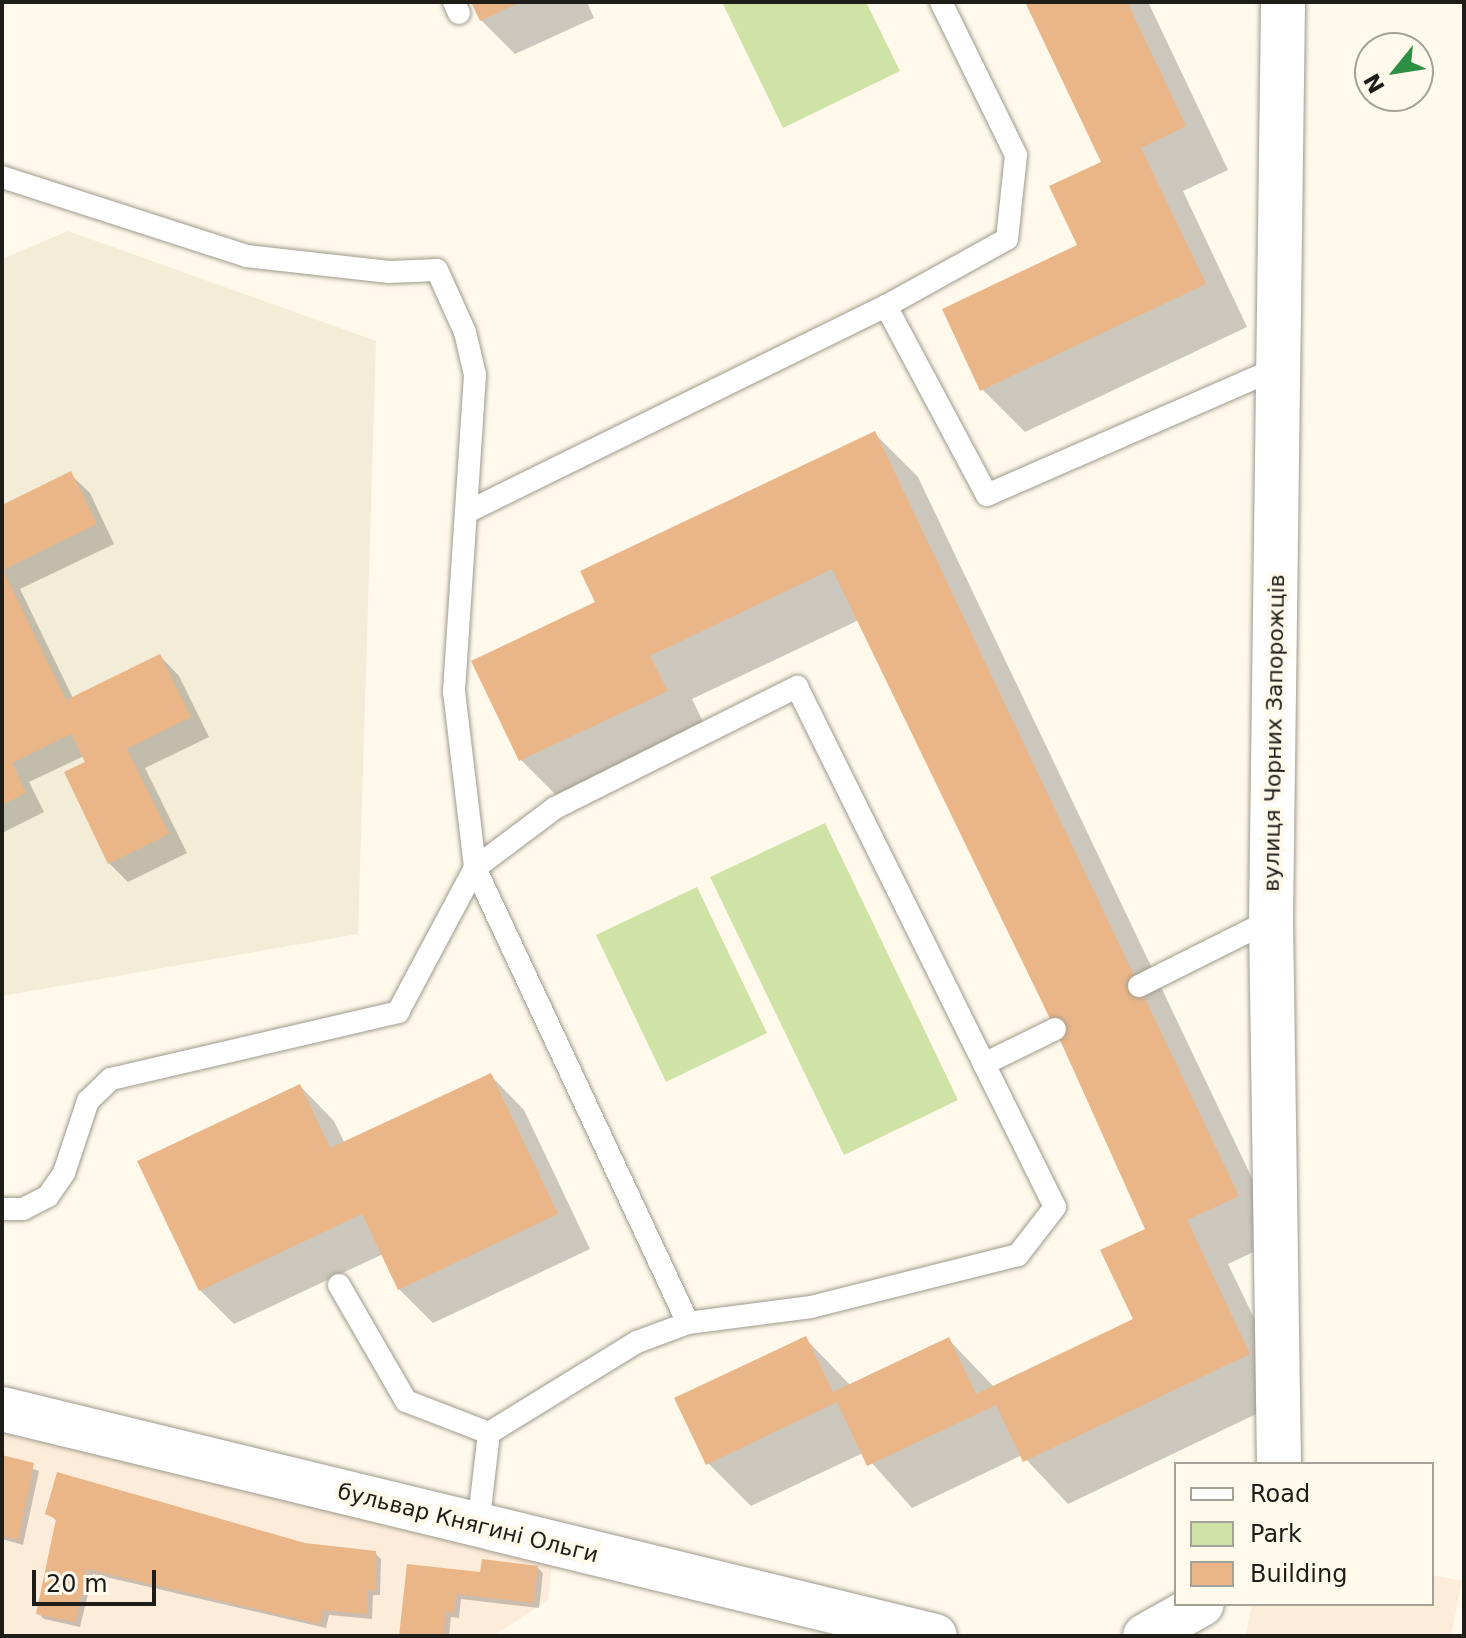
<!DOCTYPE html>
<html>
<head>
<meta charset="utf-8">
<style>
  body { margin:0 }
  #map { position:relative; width:1466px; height:1638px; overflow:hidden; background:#fef9eb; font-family:"DejaVu Sans",sans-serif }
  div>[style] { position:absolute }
  .built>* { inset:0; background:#f3ecd6 }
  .industrial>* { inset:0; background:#fdecda }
  .green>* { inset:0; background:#d0e3a7 }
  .shadow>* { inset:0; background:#0003 }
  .building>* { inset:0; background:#eab688 }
  .roads { filter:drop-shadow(0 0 2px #9e9a8c) drop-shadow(0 0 2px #9e9a8c) }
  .service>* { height:22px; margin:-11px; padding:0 11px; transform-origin:11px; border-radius:11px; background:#fff }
  .minor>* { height:44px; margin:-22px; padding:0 22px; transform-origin:22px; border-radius:22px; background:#fff }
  span { translate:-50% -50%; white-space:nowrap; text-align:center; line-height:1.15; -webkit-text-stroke:8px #fef9eb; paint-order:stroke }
  .street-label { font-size:22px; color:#1e1d18 }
  .frame { position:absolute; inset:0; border:4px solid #1e1d18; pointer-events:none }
  .legend { position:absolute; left:1174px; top:1462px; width:260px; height:144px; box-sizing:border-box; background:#fef9eb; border:2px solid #a4a197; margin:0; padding:10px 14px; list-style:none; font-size:24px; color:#1e1d18 }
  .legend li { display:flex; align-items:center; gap:16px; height:40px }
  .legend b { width:40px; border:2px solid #a4a197 }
  .north { position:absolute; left:1354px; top:32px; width:80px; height:80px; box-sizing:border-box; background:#fef9eb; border:2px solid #a4a197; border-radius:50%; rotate:240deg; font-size:22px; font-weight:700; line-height:32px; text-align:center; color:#1e1d18 }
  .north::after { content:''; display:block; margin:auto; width:28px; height:36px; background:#2d8f43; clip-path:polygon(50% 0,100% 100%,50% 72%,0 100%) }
  .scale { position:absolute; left:32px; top:1570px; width:124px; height:36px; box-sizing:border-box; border:4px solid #1e1d18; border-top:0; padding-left:10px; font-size:24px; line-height:28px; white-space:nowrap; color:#1e1d18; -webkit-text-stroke:6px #fef9eb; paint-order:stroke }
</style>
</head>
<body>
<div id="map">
  <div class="built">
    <i style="clip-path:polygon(68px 231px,376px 341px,358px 934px,2px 996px,2px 259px)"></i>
  </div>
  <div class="industrial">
    <i style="clip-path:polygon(2px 1424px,552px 1562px,548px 1600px,493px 1636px,2px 1636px)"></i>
    <i style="clip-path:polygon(1432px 1575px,1462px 1581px,1451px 1636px,1246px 1636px,1252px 1604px,1432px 1604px)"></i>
  </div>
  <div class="green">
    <i style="clip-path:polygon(722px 2px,866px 2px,900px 71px,783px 128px)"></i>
    <i style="clip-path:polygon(825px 823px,958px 1100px,844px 1155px,710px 877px)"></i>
    <i style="clip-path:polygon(697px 887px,767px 1033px,666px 1082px,596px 935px)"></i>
  </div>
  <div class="shadow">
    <i style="clip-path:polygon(473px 2px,587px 2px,594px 18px,515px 54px,481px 20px)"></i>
    <i style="clip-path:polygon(1028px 2px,1148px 2px,1228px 170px,1183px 191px,1247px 327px,1025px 432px,982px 389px,1079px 246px,1104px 163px)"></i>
    <i style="clip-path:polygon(875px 434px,918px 477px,1281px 1239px,1228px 1264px,1292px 1397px,1068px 1504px,1022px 1455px,912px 1508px,863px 1453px,751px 1506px,708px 1463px,805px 1338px,851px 1386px,949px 1340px,994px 1387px,1136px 1320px,1148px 1230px,1057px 1028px,859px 620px,692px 699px,709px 734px,564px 803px,521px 760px,597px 603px)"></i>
    <i style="clip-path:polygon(70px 474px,90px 493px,114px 544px,20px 589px,73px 698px,160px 656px,179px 676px,209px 737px,145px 768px,187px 853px,128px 882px,109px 863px,84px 756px,29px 782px,44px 812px,2px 833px,2px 507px)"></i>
    <i style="clip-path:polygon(490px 1075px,524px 1110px,590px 1249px,433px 1323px,399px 1289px,383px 1254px,234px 1324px,200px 1290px,300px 1086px,334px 1121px,345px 1144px)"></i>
    <i style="clip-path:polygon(2px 1457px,39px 1471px,23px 1545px,2px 1539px)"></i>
    <i style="clip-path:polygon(47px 1513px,375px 1553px,381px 1559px,380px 1595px,373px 1595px,372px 1619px,329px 1615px,326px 1628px,93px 1574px,80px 1627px,44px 1619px,38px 1613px,57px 1521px)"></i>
    <i style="clip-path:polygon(408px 1566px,482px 1574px,537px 1567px,543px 1573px,539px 1608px,461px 1599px,459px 1618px,451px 1617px,449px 1636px,401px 1636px)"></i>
  </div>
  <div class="building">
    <i style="clip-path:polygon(471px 2px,521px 2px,480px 21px)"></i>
    <i style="clip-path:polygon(1025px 2px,1127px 2px,1186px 126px,1141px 148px,1206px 284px,980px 391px,942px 309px,1077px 245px,1049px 186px,1101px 162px)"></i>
    <i style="clip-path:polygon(875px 431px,1239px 1196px,1187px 1220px,1250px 1354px,1023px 1462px,996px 1405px,867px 1466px,837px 1402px,706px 1465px,674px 1398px,806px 1336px,833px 1392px,949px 1337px,976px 1394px,1133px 1319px,1100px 1250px,1145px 1229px,1055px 1029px,832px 569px,650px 656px,668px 691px,519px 761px,471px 661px,595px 602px,580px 571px)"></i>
    <i style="clip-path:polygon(71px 471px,97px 524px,3px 570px,66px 700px,160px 654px,191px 717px,127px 749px,169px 834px,108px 864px,64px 772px,85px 762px,71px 734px,12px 763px,26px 793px,2px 805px,2px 505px)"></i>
    <i style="clip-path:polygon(491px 1073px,558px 1214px,398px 1290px,362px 1214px,199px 1291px,137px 1161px,300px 1084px,330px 1148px)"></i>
    <i style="clip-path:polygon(2px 1455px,34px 1463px,18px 1540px,2px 1536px)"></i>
    <i style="clip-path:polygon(57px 1472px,305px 1543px,376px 1551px,375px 1590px,368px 1590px,367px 1614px,323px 1610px,320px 1624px,87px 1569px,75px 1622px,36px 1614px,56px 1519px,45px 1514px)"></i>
    <i style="clip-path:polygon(482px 1559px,538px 1566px,533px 1603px,456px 1594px,454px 1613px,446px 1612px,443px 1636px,399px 1636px,407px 1564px,480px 1572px)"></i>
  </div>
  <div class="roads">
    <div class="service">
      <i style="left:454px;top:2px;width:12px;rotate:66deg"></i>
      <i style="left:941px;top:2px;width:170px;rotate:63.9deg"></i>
      <i style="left:1016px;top:155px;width:84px;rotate:96.1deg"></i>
      <i style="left:1007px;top:239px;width:138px;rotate:151deg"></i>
      <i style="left:886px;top:306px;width:214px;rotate:61.9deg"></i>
      <i style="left:987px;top:495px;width:318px;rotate:-23.6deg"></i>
      <i style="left:2px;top:177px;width:256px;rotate:17.9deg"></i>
      <i style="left:246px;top:256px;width:144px;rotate:6.4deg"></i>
      <i style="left:389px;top:272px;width:48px;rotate:-2.4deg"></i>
      <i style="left:437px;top:270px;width:68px;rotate:65.7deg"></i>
      <i style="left:465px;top:332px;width:44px;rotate:76.9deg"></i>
      <i style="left:475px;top:375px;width:317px;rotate:93.8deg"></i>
      <i style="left:454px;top:691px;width:178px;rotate:83.2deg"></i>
      <i style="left:475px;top:868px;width:502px;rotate:64.91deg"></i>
      <i style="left:469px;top:511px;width:465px;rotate:-26.2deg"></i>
      <i style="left:1139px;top:986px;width:148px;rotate:-26.6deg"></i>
      <i style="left:984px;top:1064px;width:79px;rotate:-26.2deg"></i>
      <i style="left:2px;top:1209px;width:21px"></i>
      <i style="left:23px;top:1209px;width:28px;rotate:-27deg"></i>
      <i style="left:48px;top:1196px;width:28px;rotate:-55deg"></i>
      <i style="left:64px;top:1173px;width:76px;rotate:-71.6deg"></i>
      <i style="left:88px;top:1101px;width:32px;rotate:-44deg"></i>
      <i style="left:111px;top:1079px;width:295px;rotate:-13.1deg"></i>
      <i style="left:398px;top:1012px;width:163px;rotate:-61.9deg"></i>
      <i style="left:475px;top:868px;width:100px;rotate:-36.9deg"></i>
      <i style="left:555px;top:808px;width:271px;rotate:-26.6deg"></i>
      <i style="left:797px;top:687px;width:580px;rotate:63.61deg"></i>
      <i style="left:1055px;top:1207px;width:61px;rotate:127.6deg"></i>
      <i style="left:1018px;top:1255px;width:213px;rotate:165.9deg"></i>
      <i style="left:811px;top:1307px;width:124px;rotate:172.6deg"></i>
      <i style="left:688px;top:1323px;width:54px;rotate:159.6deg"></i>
      <i style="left:637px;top:1342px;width:174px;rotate:148.4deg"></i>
      <i style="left:489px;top:1433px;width:94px;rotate:96.7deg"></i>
      <i style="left:339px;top:1285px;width:134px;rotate:60deg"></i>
      <i style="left:406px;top:1401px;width:89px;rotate:21.1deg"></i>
    </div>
    <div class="minor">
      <i style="left:2px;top:1409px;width:960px;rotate:13.67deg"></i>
      <i style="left:1279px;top:1464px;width:544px;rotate:-90.84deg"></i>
      <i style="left:1271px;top:920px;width:918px;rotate:-89.25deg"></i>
      <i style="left:1145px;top:1636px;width:65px;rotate:-29.3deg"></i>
    </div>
  </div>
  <div class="street-label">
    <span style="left:1274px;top:733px;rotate:-89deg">вулиця Чорних Запорожців</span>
    <span style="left:468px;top:1523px;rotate:14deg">бульвар Княгині Ольги</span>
  </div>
  <div class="frame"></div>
  <ul class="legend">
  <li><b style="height:10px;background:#fff"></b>Road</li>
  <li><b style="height:22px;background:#d0e3a7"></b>Park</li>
  <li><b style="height:22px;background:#eab688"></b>Building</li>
  </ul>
  <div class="north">N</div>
  <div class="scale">20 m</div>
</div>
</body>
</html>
